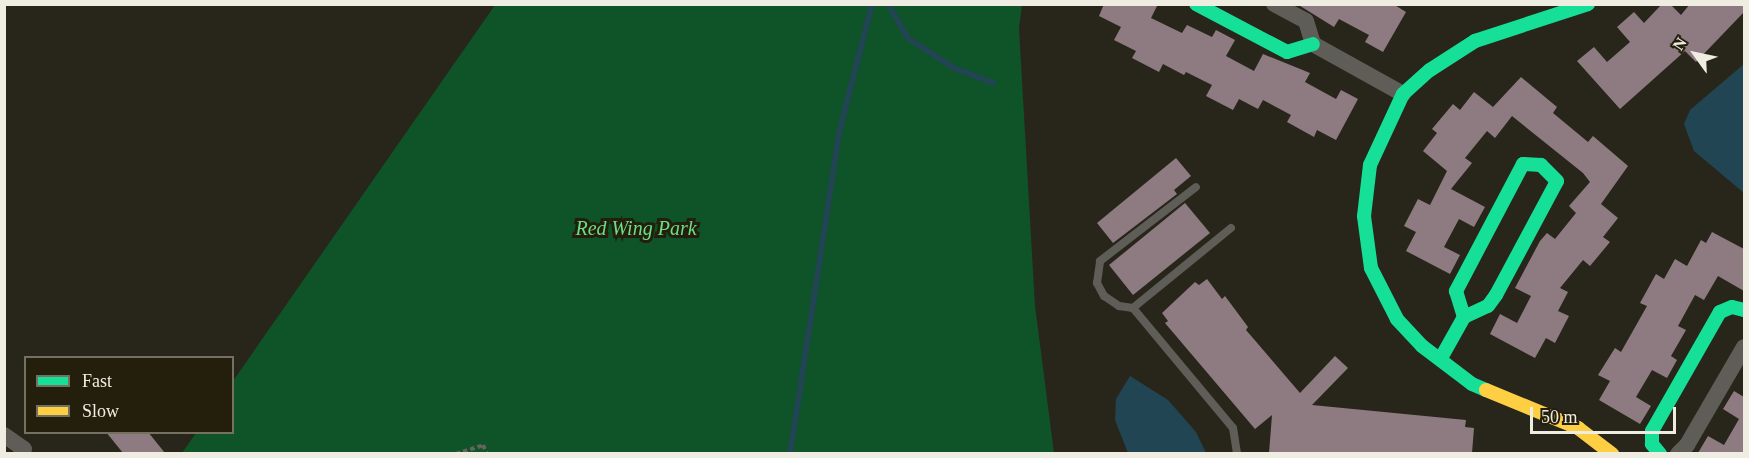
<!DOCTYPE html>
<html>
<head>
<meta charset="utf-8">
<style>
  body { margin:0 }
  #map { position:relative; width:1749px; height:458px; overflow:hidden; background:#28261b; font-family:Georgia,serif }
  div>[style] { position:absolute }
  .green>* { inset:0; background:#0f5328 }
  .water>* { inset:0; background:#214552 }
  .stream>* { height:6px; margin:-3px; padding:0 3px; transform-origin:3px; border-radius:3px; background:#214552 }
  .building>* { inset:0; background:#8e7b82 }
  .path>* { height:4px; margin-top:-2px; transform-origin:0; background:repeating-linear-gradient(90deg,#64635e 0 4.5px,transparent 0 7.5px) }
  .lane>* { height:8px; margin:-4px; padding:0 4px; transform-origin:4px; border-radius:4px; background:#5f5d57 }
  .street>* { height:16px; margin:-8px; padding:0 8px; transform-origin:8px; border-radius:8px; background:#5f5d57 }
  .fast>* { height:14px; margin:-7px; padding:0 7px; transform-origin:7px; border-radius:7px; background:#16e098 }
  .slow>* { height:14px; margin:-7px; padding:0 7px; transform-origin:7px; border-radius:7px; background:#ffcf43 }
  span { translate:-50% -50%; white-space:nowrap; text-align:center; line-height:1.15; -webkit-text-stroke:6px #231f0c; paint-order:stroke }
  .park-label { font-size:20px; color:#69dd88; font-style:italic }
  .frame { position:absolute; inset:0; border:6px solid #efede1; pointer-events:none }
  .legend { position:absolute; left:24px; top:356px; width:210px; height:78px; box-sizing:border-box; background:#231f0c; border:2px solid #757161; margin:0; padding:8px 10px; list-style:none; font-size:18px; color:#efede1 }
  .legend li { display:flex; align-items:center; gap:12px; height:30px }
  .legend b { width:30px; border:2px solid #757161 }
  .north { position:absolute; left:1665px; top:24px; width:60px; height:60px; -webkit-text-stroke:4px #231f0c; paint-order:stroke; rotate:303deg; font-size:16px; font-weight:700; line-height:24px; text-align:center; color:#efede1 }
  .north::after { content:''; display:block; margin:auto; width:21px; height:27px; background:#efede1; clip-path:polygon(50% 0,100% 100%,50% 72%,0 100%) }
  .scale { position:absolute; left:1530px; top:407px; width:146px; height:27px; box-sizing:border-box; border:3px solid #efede1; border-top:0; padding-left:8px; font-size:18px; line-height:21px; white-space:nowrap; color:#efede1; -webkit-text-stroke:4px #231f0c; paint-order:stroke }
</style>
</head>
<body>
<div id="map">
  <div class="green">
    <i style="clip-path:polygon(495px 5px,1022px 5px,1019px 28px,1035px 306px,1054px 453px,182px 453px,196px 433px,232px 432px,233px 381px)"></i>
  </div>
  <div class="water">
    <i style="clip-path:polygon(1744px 64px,1744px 193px,1694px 151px,1684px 124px,1690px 110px)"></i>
    <i style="clip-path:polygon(1130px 376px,1168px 400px,1196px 432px,1206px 453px,1128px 453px,1115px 420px,1116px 399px)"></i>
  </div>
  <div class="stream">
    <i style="left:888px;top:4px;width:39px;rotate:60deg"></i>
    <i style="left:908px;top:38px;width:55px;rotate:33.1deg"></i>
    <i style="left:954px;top:68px;width:42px;rotate:21deg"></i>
    <i style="left:790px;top:454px;width:329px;rotate:-81.3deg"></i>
    <i style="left:840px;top:129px;width:129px;rotate:-75.6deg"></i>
  </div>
  <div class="building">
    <i style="clip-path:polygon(1104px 4px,1158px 4px,1151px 18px,1182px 33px,1187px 25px,1212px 37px,1216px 30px,1235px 40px,1226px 56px,1254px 71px,1263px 54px,1310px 73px,1305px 82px,1336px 99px,1341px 90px,1358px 99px,1336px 140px,1317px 130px,1314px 137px,1287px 122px,1291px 115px,1263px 100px,1258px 109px,1239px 99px,1233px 110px,1206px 96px,1212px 85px,1186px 72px,1184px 75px,1163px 64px,1159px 72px,1132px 58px,1136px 51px,1114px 40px,1121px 27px,1099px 16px)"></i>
    <i style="clip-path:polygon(1297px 4px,1393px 4px,1406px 12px,1383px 52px,1365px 42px,1369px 35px,1339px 19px,1334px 27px)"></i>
    <i style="clip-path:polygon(1662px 4px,1670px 4px,1681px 15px,1690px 4px,1744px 4px,1744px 12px,1696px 62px,1685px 51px,1620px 109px,1577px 61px,1594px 47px,1607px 62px,1630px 42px,1617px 27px,1634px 12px,1644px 23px)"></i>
    <i style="clip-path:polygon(1521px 77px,1557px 107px,1553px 113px,1588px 142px,1593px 136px,1628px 166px,1601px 204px,1618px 218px,1603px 237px,1610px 242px,1590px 266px,1583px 260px,1560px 288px,1568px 292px,1558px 311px,1569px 316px,1555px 343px,1546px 338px,1535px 358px,1490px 334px,1500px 314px,1517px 323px,1531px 296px,1515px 288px,1540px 241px,1547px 233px,1555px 239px,1576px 213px,1569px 206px,1590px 182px,1583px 173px,1512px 116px,1495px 138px,1487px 131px,1465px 158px,1472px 163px,1451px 189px,1485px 207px,1474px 227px,1459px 219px,1444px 247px,1460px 255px,1450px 274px,1406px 251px,1416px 232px,1404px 226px,1418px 199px,1430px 205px,1447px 171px,1423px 151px,1437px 133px,1432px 129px,1453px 104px,1460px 110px,1474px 92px,1493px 107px)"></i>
    <i style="clip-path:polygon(1176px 158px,1191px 176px,1174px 190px,1177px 194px,1113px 243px,1097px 223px)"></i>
    <i style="clip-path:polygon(1185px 203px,1210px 233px,1133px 295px,1109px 265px)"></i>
    <i style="clip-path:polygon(1712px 232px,1744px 249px,1744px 291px,1718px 276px,1704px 300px,1695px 295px,1678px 326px,1686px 330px,1671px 356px,1677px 360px,1667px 378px,1652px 370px,1636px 397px,1651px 406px,1640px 424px,1599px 400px,1610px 381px,1598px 375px,1615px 348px,1621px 352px,1647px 306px,1640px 303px,1656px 274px,1664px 279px,1675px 259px,1687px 266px,1701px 240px,1706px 243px)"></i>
    <i style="clip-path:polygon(1207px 279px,1222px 299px,1225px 296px,1248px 327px,1246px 330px,1300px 393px,1335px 356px,1348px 368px,1312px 405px,1466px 420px,1465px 427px,1474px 428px,1472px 453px,1269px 453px,1272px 415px,1255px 429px,1165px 323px,1168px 321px,1162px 313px,1195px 282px,1199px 285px)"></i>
    <i style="clip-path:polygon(1734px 391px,1744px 397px,1744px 453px,1698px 453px,1708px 436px,1724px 445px,1739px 419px,1723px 409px)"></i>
    <i style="clip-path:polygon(106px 432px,148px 432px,165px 453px,123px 453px)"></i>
  </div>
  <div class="path">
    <i style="left:456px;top:454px;width:28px;rotate:-18deg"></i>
    <i style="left:483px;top:445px;width:10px;rotate:66deg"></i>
  </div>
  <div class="lane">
    <i style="left:1231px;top:228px;width:127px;rotate:140.8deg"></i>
    <i style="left:1133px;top:308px;width:156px;rotate:50.2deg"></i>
    <i style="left:1233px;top:428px;width:26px;rotate:81deg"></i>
    <i style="left:1133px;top:308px;width:14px;rotate:-172deg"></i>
    <i style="left:1119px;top:306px;width:18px;rotate:-146deg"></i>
    <i style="left:1104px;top:296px;width:15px;rotate:-118deg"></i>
    <i style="left:1097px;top:283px;width:22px;rotate:-82deg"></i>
    <i style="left:1100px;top:261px;width:121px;rotate:-37.6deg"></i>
  </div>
  <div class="street">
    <i style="left:1274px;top:4px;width:36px;rotate:28deg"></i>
    <i style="left:1306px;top:21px;width:24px;rotate:73deg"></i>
    <i style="left:1313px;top:44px;width:103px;rotate:29.1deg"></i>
    <i style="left:4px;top:435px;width:24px;rotate:35deg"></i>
    <i style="left:24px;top:449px;width:6px;rotate:121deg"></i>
    <i style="left:1678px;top:454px;width:13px;rotate:-45deg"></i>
    <i style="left:1687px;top:445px;width:113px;rotate:-59.8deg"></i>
  </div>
  <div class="fast">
    <i style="left:1196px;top:4px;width:103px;rotate:27.8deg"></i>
    <i style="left:1287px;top:52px;width:27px;rotate:-17deg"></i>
    <i style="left:1441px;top:358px;width:47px;rotate:-60.7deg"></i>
    <i style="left:1464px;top:317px;width:26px;rotate:-25deg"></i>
    <i style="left:1488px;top:306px;width:14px;rotate:-54deg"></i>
    <i style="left:1496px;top:295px;width:129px;rotate:-61.8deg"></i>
    <i style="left:1557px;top:181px;width:23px;rotate:-135deg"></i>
    <i style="left:1541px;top:165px;width:18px;rotate:-177deg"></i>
    <i style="left:1523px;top:164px;width:144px;rotate:117.8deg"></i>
    <i style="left:1456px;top:291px;width:27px;rotate:73deg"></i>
    <i style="left:1486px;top:390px;width:15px;rotate:-157deg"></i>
    <i style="left:1472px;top:384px;width:63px;rotate:-142.8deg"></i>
    <i style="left:1422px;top:346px;width:37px;rotate:-133deg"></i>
    <i style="left:1397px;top:319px;width:57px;rotate:-117deg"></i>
    <i style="left:1371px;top:268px;width:52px;rotate:-97.7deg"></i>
    <i style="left:1364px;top:216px;width:51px;rotate:-83.3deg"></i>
    <i style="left:1370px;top:165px;width:78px;rotate:-65.1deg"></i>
    <i style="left:1403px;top:94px;width:36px;rotate:-42deg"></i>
    <i style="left:1430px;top:70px;width:54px;rotate:-32.8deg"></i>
    <i style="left:1475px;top:41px;width:119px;rotate:-18.1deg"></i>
    <i style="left:1660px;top:454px;width:13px;rotate:-129deg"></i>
    <i style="left:1652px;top:444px;width:13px;rotate:-90deg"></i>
    <i style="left:1652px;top:431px;width:137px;rotate:-60.3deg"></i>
    <i style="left:1720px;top:312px;width:13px;rotate:-23deg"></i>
    <i style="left:1732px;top:307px;width:12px;rotate:14deg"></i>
  </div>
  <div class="slow">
    <i style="left:1486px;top:390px;width:100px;rotate:22.4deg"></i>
    <i style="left:1578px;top:428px;width:43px;rotate:37.4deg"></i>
  </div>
  <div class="park-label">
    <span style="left:636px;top:228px">Red Wing Park</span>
  </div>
  <div class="frame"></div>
  <ul class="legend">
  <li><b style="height:8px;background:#16e098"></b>Fast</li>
  <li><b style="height:8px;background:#ffcf43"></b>Slow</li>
  </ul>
  <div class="north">N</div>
  <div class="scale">50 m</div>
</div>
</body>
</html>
